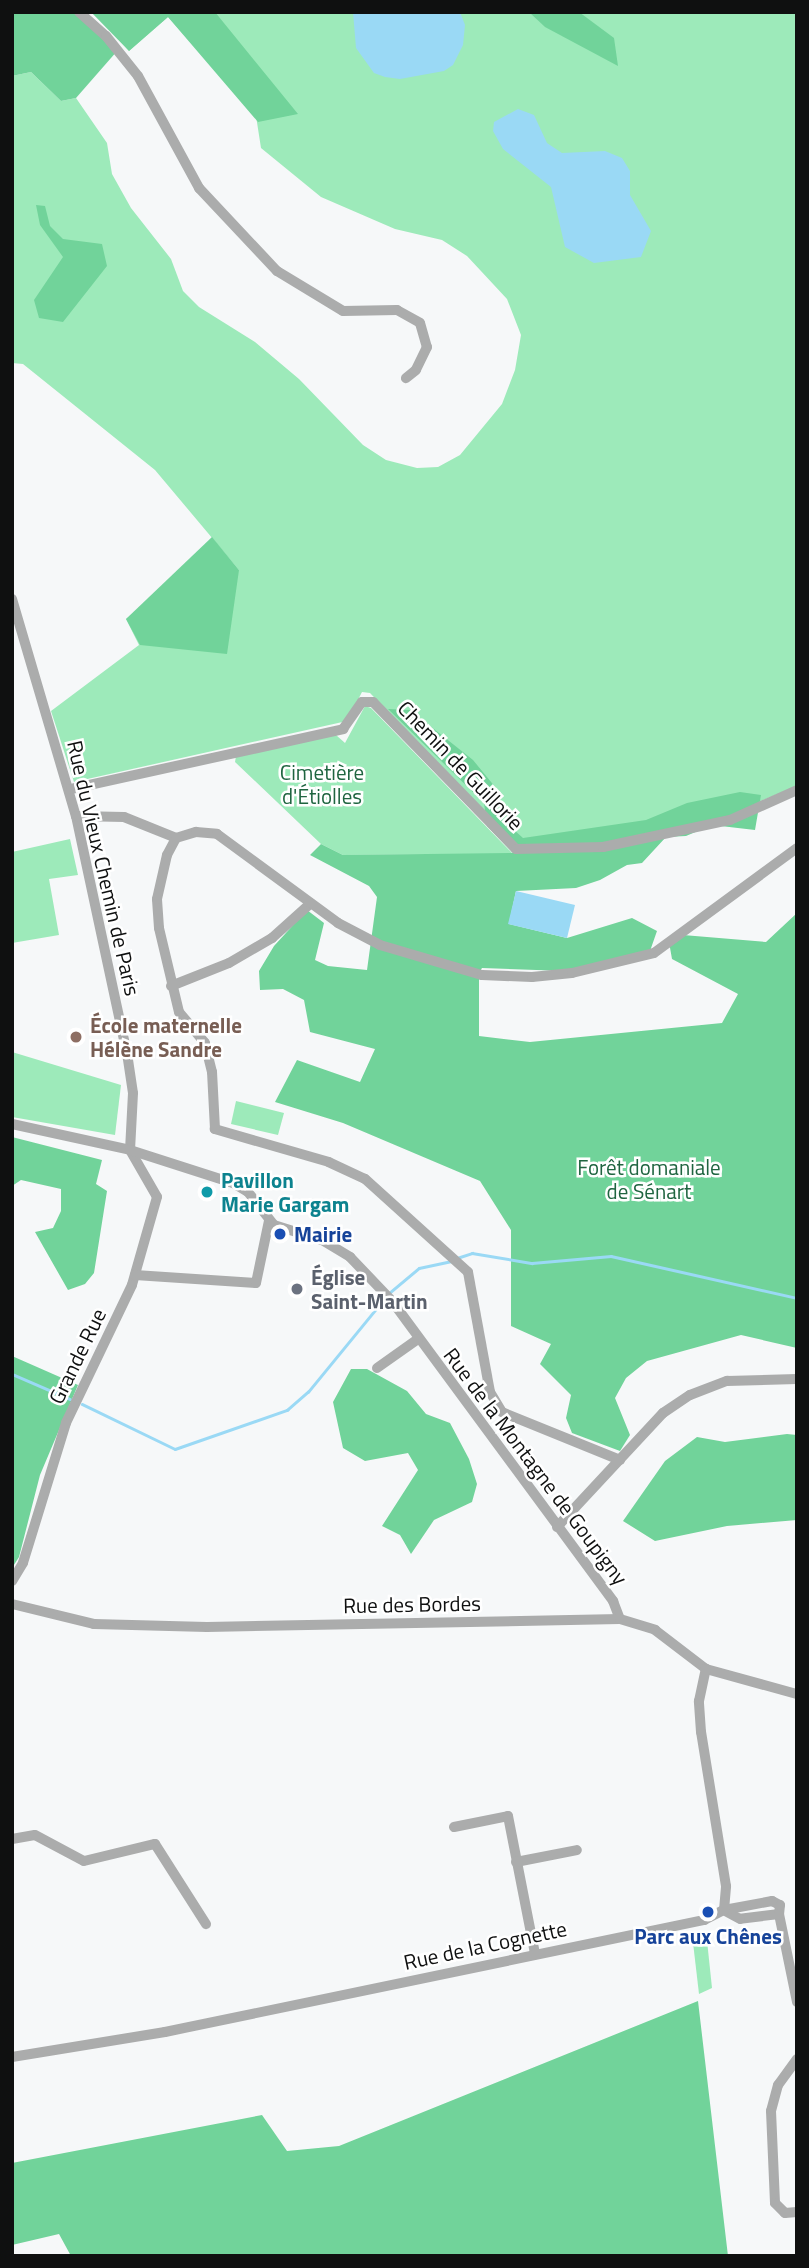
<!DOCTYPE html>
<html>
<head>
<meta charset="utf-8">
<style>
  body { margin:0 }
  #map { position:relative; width:809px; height:2268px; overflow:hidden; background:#f6f8f9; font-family:"Titillium Web",sans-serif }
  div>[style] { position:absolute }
  .green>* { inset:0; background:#9deaba }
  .forest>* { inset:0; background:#71d39a }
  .water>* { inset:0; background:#9ad9f5 }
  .stream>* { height:2.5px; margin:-1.25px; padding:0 1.25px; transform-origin:1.25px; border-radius:1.25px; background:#9ad9f5 }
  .minor>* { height:10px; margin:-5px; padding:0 5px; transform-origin:5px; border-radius:5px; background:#abacac }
  .dots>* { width:19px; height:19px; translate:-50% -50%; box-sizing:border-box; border:4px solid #fff; border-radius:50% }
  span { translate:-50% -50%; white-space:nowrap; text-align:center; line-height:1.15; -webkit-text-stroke:5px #fff; paint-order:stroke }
  .street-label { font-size:21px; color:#0f1010 }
  .park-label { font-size:21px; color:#1f6540 }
  .education-label { font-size:21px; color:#785e54; font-weight:700 }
  .left { translate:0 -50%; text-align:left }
  .culture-label { font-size:21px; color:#0d838f; font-weight:700 }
  .transit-label { font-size:21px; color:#164399; font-weight:700 }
  .worship-label { font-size:21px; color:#5b616d; font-weight:700 }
  .frame { position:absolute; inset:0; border:14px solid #0f1010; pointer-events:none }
</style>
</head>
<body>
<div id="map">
  <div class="green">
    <i style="clip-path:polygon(95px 12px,797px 12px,797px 786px,720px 818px,518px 845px,370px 693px,362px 692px,347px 721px,74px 782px,51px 711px,139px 645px,126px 619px,190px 567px,239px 570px,155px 470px,23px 364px,12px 363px,12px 76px,31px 72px,61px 101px,76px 98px,107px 143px,112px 174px,131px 208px,171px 259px,183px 291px,199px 307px,255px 342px,299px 379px,363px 445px,386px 460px,417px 468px,438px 467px,460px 455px,502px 404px,515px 370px,521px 335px,507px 299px,467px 256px,442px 240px,395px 229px,321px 197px,261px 148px,256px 116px,168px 17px,129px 51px)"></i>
    <i style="clip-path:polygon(365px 706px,371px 708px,513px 854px,343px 855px,321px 844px,235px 762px,236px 756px,336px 735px,345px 743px)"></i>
    <i style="clip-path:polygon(70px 839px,78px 875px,49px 879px,59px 935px,12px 943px,12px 852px)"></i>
    <i style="clip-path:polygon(12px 1052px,121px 1085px,115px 1135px,12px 1117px)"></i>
    <i style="clip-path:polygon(236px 1101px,284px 1113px,278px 1135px,231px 1124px)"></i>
    <i style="clip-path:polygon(706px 1931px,712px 1988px,699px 1994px,692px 1934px)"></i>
  </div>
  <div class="forest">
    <i style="clip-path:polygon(12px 12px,78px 12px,118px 50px,76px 98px,61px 101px,31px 72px,12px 76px)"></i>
    <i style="clip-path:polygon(91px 12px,215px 12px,298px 114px,258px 122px,168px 17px,129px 51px)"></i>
    <i style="clip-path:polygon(529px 12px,579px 12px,614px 38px,618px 66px,545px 27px)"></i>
    <i style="clip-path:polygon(36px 205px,45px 206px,50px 226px,63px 239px,102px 244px,107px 266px,63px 322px,39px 318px,34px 300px,63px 257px,40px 225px)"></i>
    <i style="clip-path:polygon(212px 537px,239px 570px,227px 654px,140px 645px,126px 619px)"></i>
    <i style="clip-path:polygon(388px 709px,410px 710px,473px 760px,496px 788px,484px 803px,523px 838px,646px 820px,687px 803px,740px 792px,761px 795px,755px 830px,712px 825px,686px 836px,666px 837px,642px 863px,627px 865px,600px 880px,576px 888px,516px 891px,509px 924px,567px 938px,632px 918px,657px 931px,650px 951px,565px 971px,482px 968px,479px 973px,479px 1036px,530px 1042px,722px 1023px,738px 994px,672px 959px,669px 942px,683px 935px,766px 942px,797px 913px,797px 1348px,741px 1335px,647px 1361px,626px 1378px,615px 1398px,630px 1435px,620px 1451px,572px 1433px,566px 1418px,571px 1395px,540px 1364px,551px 1344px,511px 1326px,511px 1230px,480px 1181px,343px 1123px,275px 1102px,297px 1060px,360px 1082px,375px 1049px,310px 1032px,304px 1000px,283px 989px,260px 990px,259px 971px,274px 946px,307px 910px,324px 923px,315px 960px,328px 966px,367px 970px,377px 897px,369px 886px,310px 855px,321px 844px,343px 855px,513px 853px,487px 826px,484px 803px)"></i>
    <i style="clip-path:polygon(12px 1137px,102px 1160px,96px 1184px,107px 1191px,94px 1273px,85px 1284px,68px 1290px,35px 1232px,53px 1228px,61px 1211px,61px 1189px,21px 1180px,12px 1186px)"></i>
    <i style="clip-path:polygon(12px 1356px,78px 1385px,40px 1475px,19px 1557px,12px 1568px)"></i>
    <i style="clip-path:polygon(351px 1369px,367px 1369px,407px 1391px,426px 1414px,450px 1423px,469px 1459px,477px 1484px,472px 1502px,434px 1520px,411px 1554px,400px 1535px,382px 1526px,418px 1470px,408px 1453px,365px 1461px,343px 1448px,333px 1402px)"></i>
    <i style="clip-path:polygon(787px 1434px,797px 1435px,797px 1520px,727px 1526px,655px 1541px,623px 1521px,665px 1461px,697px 1437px,725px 1442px)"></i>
    <i style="clip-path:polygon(698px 2001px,728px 2256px,71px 2256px,59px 2234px,12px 2245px,12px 2163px,262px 2115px,287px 2151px,339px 2146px)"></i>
  </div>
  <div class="water">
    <i style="clip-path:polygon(353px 12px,460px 12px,465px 25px,463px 45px,453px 65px,444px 71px,400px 79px,385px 77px,374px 73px,356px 48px)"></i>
    <i style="clip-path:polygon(518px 109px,534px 115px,547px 143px,562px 153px,605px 151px,622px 158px,630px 171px,630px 195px,651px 231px,641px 257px,594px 263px,565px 247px,551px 187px,503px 149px,493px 131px,494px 122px)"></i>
    <i style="clip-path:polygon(516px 891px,575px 905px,567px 938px,508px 924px)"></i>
  </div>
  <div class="stream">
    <i style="left:457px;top:1258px;width:16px;rotate:-18deg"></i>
    <i style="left:472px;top:1253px;width:61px;rotate:9.5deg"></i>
    <i style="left:532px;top:1263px;width:79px;rotate:-5.1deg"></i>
    <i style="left:611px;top:1256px;width:191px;rotate:12.7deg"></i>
    <i style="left:388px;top:1294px;width:40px;rotate:-40deg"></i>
    <i style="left:419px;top:1268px;width:33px;rotate:-12deg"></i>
    <i style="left:12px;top:1374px;width:63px;rotate:23.3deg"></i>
    <i style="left:82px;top:1404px;width:103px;rotate:25.8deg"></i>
    <i style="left:175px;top:1449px;width:119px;rotate:-19.2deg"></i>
    <i style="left:287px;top:1410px;width:28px;rotate:-41deg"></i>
    <i style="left:308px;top:1392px;width:120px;rotate:-50.7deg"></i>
  </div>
  <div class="minor">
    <i style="left:79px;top:12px;width:36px;rotate:42deg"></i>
    <i style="left:106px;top:36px;width:51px;rotate:51.3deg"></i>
    <i style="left:138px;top:76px;width:128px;rotate:61.4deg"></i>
    <i style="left:199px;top:188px;width:114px;rotate:46.8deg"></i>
    <i style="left:277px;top:271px;width:77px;rotate:31.2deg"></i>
    <i style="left:343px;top:311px;width:54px;rotate:-1.1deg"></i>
    <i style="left:397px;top:310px;width:26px;rotate:29deg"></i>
    <i style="left:420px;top:323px;width:25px;rotate:74deg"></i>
    <i style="left:427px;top:347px;width:25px;rotate:116deg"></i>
    <i style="left:416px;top:370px;width:13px;rotate:141deg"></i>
    <i style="left:12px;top:599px;width:226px;rotate:73.6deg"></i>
    <i style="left:76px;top:816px;width:242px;rotate:77.9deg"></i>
    <i style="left:127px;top:1053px;width:40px;rotate:81.5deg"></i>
    <i style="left:133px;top:1093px;width:57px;rotate:93deg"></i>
    <i style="left:130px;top:1150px;width:54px;rotate:60.1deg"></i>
    <i style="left:157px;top:1197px;width:91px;rotate:105.9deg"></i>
    <i style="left:132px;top:1285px;width:153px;rotate:115.6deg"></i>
    <i style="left:66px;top:1423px;width:146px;rotate:107.1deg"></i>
    <i style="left:23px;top:1563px;width:21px;rotate:121deg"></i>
    <i style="left:71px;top:789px;width:279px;rotate:-12.4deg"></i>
    <i style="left:343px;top:729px;width:33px;rotate:-55deg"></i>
    <i style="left:362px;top:702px;width:11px"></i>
    <i style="left:373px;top:702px;width:205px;rotate:45.8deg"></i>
    <i style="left:516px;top:849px;width:87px;rotate:-1.3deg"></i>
    <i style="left:603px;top:847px;width:130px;rotate:-12deg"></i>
    <i style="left:730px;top:820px;width:73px;rotate:-24.1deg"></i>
    <i style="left:76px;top:816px;width:48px;rotate:1.2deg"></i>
    <i style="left:124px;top:817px;width:56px;rotate:22deg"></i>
    <i style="left:171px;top:986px;width:62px;rotate:-21.6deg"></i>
    <i style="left:229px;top:963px;width:50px;rotate:-30.2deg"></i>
    <i style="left:272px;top:938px;width:52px;rotate:-41.9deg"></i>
    <i style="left:12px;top:1124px;width:121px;rotate:12.4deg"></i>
    <i style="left:130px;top:1150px;width:108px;rotate:17.8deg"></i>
    <i style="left:233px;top:1183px;width:17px;rotate:31deg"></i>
    <i style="left:248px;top:1192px;width:42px;rotate:51.8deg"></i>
    <i style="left:274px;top:1225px;width:50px;rotate:17.4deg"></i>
    <i style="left:322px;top:1240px;width:33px;rotate:31deg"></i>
    <i style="left:350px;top:1257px;width:61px;rotate:46.3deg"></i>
    <i style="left:392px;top:1301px;width:373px;rotate:53.6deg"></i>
    <i style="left:613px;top:1601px;width:19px;rotate:69deg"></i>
    <i style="left:135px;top:1275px;width:121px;rotate:3.8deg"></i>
    <i style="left:256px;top:1283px;width:63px;rotate:-78.2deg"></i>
    <i style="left:377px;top:1368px;width:50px;rotate:-35.3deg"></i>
    <i style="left:620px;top:1460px;width:127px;rotate:-157.9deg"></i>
    <i style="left:502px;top:1412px;width:23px;rotate:-121deg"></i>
    <i style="left:490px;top:1392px;width:122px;rotate:-100.4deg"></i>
    <i style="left:468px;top:1272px;width:139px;rotate:-137.9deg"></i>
    <i style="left:365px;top:1179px;width:40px;rotate:-155deg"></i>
    <i style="left:329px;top:1162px;width:119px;rotate:-163.9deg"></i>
    <i style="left:215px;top:1129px;width:57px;rotate:-93deg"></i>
    <i style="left:212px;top:1072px;width:30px;rotate:-104deg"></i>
    <i style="left:205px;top:1043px;width:40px;rotate:-130deg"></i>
    <i style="left:179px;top:1012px;width:86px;rotate:-103.4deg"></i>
    <i style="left:159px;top:928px;width:29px;rotate:-94deg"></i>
    <i style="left:157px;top:899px;width:45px;rotate:-77.2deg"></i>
    <i style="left:167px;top:855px;width:19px;rotate:-62deg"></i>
    <i style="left:176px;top:838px;width:21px;rotate:-17deg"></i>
    <i style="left:196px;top:832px;width:21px;rotate:5deg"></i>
    <i style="left:217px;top:834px;width:150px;rotate:36.3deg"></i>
    <i style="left:338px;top:923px;width:47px;rotate:27.6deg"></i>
    <i style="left:380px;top:945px;width:106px;rotate:16.4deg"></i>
    <i style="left:482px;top:975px;width:50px;rotate:2.3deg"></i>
    <i style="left:532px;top:977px;width:40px;rotate:-5.7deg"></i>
    <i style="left:572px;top:973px;width:84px;rotate:-13.7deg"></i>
    <i style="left:654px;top:953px;width:177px;rotate:-36.3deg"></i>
    <i style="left:557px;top:1527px;width:156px;rotate:-47.1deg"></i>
    <i style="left:663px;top:1413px;width:32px;rotate:-34deg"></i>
    <i style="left:690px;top:1395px;width:40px;rotate:-21deg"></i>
    <i style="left:727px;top:1381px;width:70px;rotate:-1.6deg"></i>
    <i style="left:12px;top:1604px;width:84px;rotate:13.7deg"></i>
    <i style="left:94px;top:1624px;width:113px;rotate:1.5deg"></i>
    <i style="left:207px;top:1627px;width:413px;rotate:-1.1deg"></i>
    <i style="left:620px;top:1619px;width:37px;rotate:17deg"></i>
    <i style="left:655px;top:1630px;width:64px;rotate:37.4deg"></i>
    <i style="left:706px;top:1669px;width:94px;rotate:15.4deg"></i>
    <i style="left:454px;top:1827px;width:55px;rotate:-11.5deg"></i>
    <i style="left:508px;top:1816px;width:141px;rotate:78.9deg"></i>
    <i style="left:12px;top:1839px;width:23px;rotate:-10deg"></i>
    <i style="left:35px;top:1835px;width:55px;rotate:28deg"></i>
    <i style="left:84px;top:1861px;width:73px;rotate:-13.5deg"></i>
    <i style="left:155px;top:1844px;width:95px;rotate:57.5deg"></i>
    <i style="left:516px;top:1862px;width:62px;rotate:-11.1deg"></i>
    <i style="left:772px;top:1901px;width:9px;rotate:27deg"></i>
    <i style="left:780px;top:1905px;width:9px;rotate:96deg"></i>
    <i style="left:779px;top:1914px;width:39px;rotate:173deg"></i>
    <i style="left:740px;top:1919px;width:18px;rotate:-151deg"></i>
    <i style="left:724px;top:1910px;width:49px;rotate:-10.6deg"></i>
    <i style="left:779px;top:1914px;width:90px;rotate:78.4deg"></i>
    <i style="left:12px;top:2057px;width:155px;rotate:-9.3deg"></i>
    <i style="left:165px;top:2032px;width:551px;rotate:-11.74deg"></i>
    <i style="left:704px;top:1920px;width:22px;rotate:-27deg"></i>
    <i style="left:724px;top:1910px;width:24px;rotate:-85deg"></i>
    <i style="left:726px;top:1886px;width:156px;rotate:-99.2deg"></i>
    <i style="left:701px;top:1732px;width:31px;rotate:-94deg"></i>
    <i style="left:699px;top:1701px;width:33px;rotate:-78deg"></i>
    <i style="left:797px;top:2059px;width:32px;rotate:126deg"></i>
    <i style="left:778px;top:2085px;width:27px;rotate:105deg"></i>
    <i style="left:771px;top:2111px;width:92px;rotate:87.5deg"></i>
    <i style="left:775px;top:2203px;width:14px;rotate:45deg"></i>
    <i style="left:785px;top:2213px;width:12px;rotate:-5deg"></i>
  </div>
  <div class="dots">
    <i style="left:76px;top:1037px;background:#8d6e63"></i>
    <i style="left:207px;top:1192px;background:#0f9aa8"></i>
    <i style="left:280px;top:1234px;background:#1a4fb4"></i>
    <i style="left:297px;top:1289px;background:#6b7280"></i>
    <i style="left:708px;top:1912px;background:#1a4fb4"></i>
  </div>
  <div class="street-label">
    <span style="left:461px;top:765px;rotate:46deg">Chemin de Guillorie</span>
    <span style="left:104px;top:868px;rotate:77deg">Rue du Vieux Chemin de Paris</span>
    <span style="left:77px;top:1356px;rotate:-64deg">Grande Rue</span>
    <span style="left:536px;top:1466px;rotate:53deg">Rue de la Montagne de Goupigny</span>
    <span style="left:412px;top:1604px;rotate:-1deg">Rue des Bordes</span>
    <span style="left:485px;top:1945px;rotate:-12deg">Rue de la Cognette</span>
  </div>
  <div class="park-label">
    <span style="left:322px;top:784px">Cimetière<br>d'Étiolles</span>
    <span style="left:649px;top:1179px">Forêt domaniale<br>de Sénart</span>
  </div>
  <div class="education-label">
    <span class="left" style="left:90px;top:1037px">École maternelle<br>Hélène Sandre</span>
  </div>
  <div class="culture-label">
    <span class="left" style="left:221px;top:1192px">Pavillon<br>Marie Gargam</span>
  </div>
  <div class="transit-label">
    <span class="left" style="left:294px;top:1234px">Mairie</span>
    <span style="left:708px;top:1936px">Parc aux Chênes</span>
  </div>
  <div class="worship-label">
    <span class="left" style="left:311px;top:1289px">Église<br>Saint-Martin</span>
  </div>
  <div class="frame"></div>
</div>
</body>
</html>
